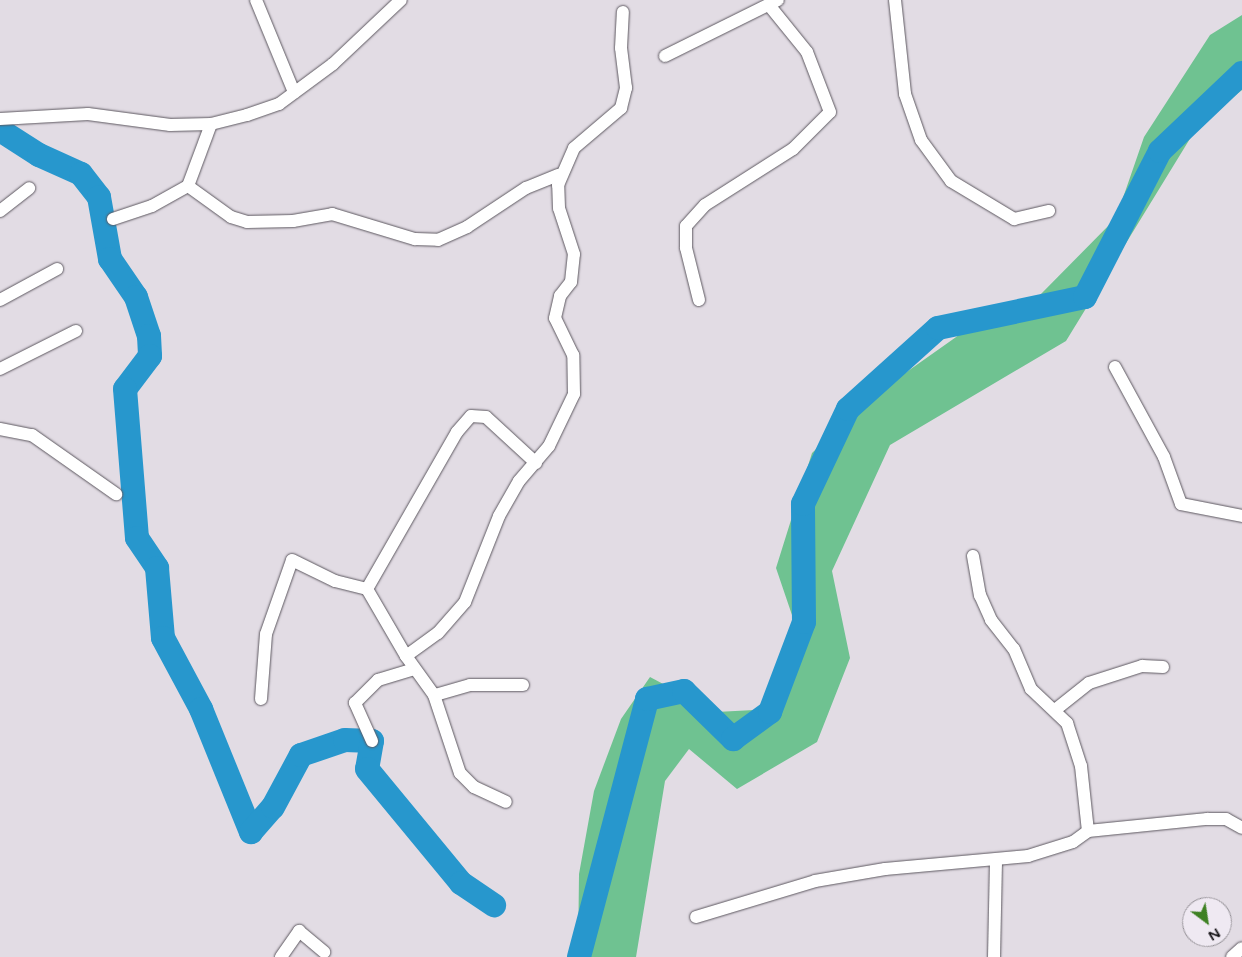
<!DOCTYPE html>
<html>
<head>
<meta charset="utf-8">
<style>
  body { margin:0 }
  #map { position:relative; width:1242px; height:957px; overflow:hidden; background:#e2dce4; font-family:"Varela Round",sans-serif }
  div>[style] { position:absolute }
  .green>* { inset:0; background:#6fc291 }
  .river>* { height:24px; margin:-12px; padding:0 12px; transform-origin:12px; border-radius:12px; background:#2797cd }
  .roads { filter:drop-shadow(0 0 1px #5d5860) drop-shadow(0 0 1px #5d5860) }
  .minor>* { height:12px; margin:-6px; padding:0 6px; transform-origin:6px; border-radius:6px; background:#fff }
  span { translate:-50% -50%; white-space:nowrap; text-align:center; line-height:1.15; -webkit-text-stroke:4.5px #efe9f2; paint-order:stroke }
  .north { position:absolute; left:1182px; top:897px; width:50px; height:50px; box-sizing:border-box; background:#efe9f2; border:1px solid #979399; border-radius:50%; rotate:149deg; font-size:14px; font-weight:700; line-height:20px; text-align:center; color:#131114 }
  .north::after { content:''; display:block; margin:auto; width:18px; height:22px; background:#3e8123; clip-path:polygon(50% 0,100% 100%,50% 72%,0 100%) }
</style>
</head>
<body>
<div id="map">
  <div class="green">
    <i style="clip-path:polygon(1242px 15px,1242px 90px,1199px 124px,1066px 341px,890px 445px,832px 571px,850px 658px,817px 742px,737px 789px,689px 749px,665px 781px,636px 957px,578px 957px,579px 874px,594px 791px,621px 719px,650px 677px,716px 712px,772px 709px,793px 618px,776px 568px,812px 453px,867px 400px,983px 318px,1039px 296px,1116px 218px,1144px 137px,1210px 35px)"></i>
  </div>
  <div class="river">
    <i style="left:0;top:130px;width:46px;rotate:32.7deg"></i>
    <i style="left:39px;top:155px;width:46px;rotate:24.3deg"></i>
    <i style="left:81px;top:174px;width:29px;rotate:52deg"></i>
    <i style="left:99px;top:197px;width:63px;rotate:79.9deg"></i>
    <i style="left:110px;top:259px;width:46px;rotate:55.6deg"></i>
    <i style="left:136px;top:297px;width:41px;rotate:71.6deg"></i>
    <i style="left:149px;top:336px;width:20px;rotate:87deg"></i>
    <i style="left:150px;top:356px;width:41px;rotate:127.1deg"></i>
    <i style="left:125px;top:389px;width:149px;rotate:85.4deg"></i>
    <i style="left:137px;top:538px;width:36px;rotate:56deg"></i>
    <i style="left:157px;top:568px;width:70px;rotate:85.1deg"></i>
    <i style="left:163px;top:638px;width:81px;rotate:61.8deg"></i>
    <i style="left:201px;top:709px;width:133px;rotate:67.9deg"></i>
    <i style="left:251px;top:832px;width:33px;rotate:-49deg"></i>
    <i style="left:273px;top:807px;width:59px;rotate:-61.7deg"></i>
    <i style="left:301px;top:755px;width:46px;rotate:-18.8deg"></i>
    <i style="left:345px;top:740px;width:27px;rotate:2deg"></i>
    <i style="left:372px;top:741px;width:28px;rotate:100deg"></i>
    <i style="left:367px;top:769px;width:148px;rotate:50.5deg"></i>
    <i style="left:461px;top:883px;width:40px;rotate:34deg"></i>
    <i style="left:579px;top:957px;width:267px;rotate:-75.2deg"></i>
    <i style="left:647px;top:699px;width:38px;rotate:-12deg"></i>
    <i style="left:684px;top:691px;width:69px;rotate:44.4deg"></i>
    <i style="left:733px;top:739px;width:46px;rotate:-36.1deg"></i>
    <i style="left:770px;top:712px;width:96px;rotate:-69.3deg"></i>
    <i style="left:804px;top:622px;width:118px;rotate:-90.5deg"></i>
    <i style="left:803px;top:504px;width:105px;rotate:-64.7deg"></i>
    <i style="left:848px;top:409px;width:121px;rotate:-42deg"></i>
    <i style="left:938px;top:328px;width:150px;rotate:-11.9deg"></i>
    <i style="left:1085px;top:297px;width:164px;rotate:-62.8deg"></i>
    <i style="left:1160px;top:151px;width:113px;rotate:-43.6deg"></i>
  </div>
  <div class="roads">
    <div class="minor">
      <i style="left:256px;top:0;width:100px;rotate:67.6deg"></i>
      <i style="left:895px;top:0;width:95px;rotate:83.9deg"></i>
      <i style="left:905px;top:94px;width:49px;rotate:70.8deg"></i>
      <i style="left:921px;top:140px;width:51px;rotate:53.8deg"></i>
      <i style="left:951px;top:181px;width:74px;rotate:31.1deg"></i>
      <i style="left:1014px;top:219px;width:36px;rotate:-13deg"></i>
      <i style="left:665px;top:56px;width:126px;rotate:-26.4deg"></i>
      <i style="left:0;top:119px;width:88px;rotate:-3.3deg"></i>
      <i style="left:88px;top:114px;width:83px;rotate:7.6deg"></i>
      <i style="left:170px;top:125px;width:41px;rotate:-1.4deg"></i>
      <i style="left:211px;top:124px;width:37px;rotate:-14deg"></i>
      <i style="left:247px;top:115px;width:34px;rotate:-19deg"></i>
      <i style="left:279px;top:104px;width:67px;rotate:-36.5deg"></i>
      <i style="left:333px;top:64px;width:93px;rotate:-43.3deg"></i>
      <i style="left:188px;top:186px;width:53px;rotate:35.8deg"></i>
      <i style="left:231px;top:217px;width:17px;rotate:17deg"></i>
      <i style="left:247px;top:222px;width:46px;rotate:-1.2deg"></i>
      <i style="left:293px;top:221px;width:40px;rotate:-10deg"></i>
      <i style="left:332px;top:214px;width:87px;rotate:16.8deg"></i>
      <i style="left:415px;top:239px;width:23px;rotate:2deg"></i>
      <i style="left:438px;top:240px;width:32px;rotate:-24deg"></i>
      <i style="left:467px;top:227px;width:71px;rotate:-33.5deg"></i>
      <i style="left:526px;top:188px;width:35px;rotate:-22deg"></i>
      <i style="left:0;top:211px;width:37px;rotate:-38deg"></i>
      <i style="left:113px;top:219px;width:41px;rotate:-18.4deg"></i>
      <i style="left:152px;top:206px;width:41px;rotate:-29.1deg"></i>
      <i style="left:188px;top:186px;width:66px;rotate:-69.6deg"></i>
      <i style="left:0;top:300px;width:65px;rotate:-28.5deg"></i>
      <i style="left:699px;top:300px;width:54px;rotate:-104deg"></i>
      <i style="left:686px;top:248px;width:22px;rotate:-90deg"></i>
      <i style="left:686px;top:226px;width:28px;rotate:-48deg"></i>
      <i style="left:705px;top:205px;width:104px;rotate:-32.5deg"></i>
      <i style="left:793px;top:149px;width:52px;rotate:-45deg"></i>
      <i style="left:830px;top:112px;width:64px;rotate:-111deg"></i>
      <i style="left:807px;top:52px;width:60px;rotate:-129deg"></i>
      <i style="left:1115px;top:367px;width:102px;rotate:61.4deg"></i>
      <i style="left:1164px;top:457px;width:50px;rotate:70.1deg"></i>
      <i style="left:1181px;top:504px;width:62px;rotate:11.1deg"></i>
      <i style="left:0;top:369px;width:85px;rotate:-26.6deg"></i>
      <i style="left:0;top:429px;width:33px;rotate:11deg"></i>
      <i style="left:32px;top:435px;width:103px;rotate:35.1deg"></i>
      <i style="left:973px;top:556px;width:40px;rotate:80deg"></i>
      <i style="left:980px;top:595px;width:27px;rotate:66deg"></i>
      <i style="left:991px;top:620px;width:37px;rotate:52deg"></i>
      <i style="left:1014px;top:649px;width:43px;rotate:67deg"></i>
      <i style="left:1031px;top:689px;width:50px;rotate:43.4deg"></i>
      <i style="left:1067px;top:723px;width:45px;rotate:72deg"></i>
      <i style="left:1081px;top:766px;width:65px;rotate:83.9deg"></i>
      <i style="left:367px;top:589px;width:181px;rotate:-60.2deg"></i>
      <i style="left:457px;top:432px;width:21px;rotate:-49deg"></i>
      <i style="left:471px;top:416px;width:15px;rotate:4deg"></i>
      <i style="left:486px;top:417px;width:68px;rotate:42.6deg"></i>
      <i style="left:367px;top:589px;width:78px;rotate:59.8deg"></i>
      <i style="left:523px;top:685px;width:53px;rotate:180deg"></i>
      <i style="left:470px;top:685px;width:37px;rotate:164deg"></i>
      <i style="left:434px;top:695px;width:48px;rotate:-125.7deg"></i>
      <i style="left:406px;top:656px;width:39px;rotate:-36deg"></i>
      <i style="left:438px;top:633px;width:41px;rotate:-48.9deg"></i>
      <i style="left:465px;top:602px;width:92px;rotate:-68.4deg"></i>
      <i style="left:499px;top:516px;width:40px;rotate:-60.3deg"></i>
      <i style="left:519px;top:481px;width:46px;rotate:-49.4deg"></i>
      <i style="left:549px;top:446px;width:58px;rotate:-64.3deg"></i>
      <i style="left:574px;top:394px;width:39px;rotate:-91deg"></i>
      <i style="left:573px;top:355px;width:41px;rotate:-115.9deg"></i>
      <i style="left:555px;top:318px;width:23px;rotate:-77deg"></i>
      <i style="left:560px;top:296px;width:18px;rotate:-52deg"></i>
      <i style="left:571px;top:282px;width:28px;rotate:-84deg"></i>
      <i style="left:574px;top:254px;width:48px;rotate:-108.1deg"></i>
      <i style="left:559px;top:208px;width:23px;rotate:-92deg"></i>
      <i style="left:558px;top:185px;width:40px;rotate:-66.6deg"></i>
      <i style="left:574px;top:148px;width:62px;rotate:-40.4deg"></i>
      <i style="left:621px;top:108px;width:21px;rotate:-76deg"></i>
      <i style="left:626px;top:88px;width:40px;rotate:-97.1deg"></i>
      <i style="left:621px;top:48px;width:36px;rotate:-87deg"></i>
      <i style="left:434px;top:695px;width:82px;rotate:71.6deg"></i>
      <i style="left:460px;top:773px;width:20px;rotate:45deg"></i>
      <i style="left:474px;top:787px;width:35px;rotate:25deg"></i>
      <i style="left:261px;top:699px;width:65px;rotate:-85.6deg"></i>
      <i style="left:266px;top:634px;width:78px;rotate:-70.6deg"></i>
      <i style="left:292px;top:560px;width:48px;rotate:26deg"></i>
      <i style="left:335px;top:581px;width:33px;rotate:14deg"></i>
      <i style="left:1055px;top:710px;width:43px;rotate:-38.5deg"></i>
      <i style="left:1089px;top:683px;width:56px;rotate:-17.8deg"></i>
      <i style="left:1142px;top:666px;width:21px;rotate:3deg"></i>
      <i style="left:372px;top:741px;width:42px;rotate:-114.1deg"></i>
      <i style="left:355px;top:703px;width:33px;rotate:-45deg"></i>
      <i style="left:378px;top:680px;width:38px;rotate:-17deg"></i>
      <i style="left:696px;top:917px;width:124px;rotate:-16.8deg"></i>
      <i style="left:815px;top:881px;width:71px;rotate:-9.7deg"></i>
      <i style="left:885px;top:869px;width:144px;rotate:-5.2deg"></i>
      <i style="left:1028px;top:856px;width:47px;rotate:-17.3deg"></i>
      <i style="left:1073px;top:842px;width:19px;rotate:-36deg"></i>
      <i style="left:1088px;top:831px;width:120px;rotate:-5.8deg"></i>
      <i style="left:1207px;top:819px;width:19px"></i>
      <i style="left:1226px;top:819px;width:18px;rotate:29deg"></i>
      <i style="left:281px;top:957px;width:32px;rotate:-55deg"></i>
      <i style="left:299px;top:931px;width:33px;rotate:40deg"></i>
      <i style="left:994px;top:957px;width:96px;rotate:-88.8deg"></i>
      <i style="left:1232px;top:957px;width:13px;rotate:-42deg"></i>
    </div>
  </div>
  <div class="north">N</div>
</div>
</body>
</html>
